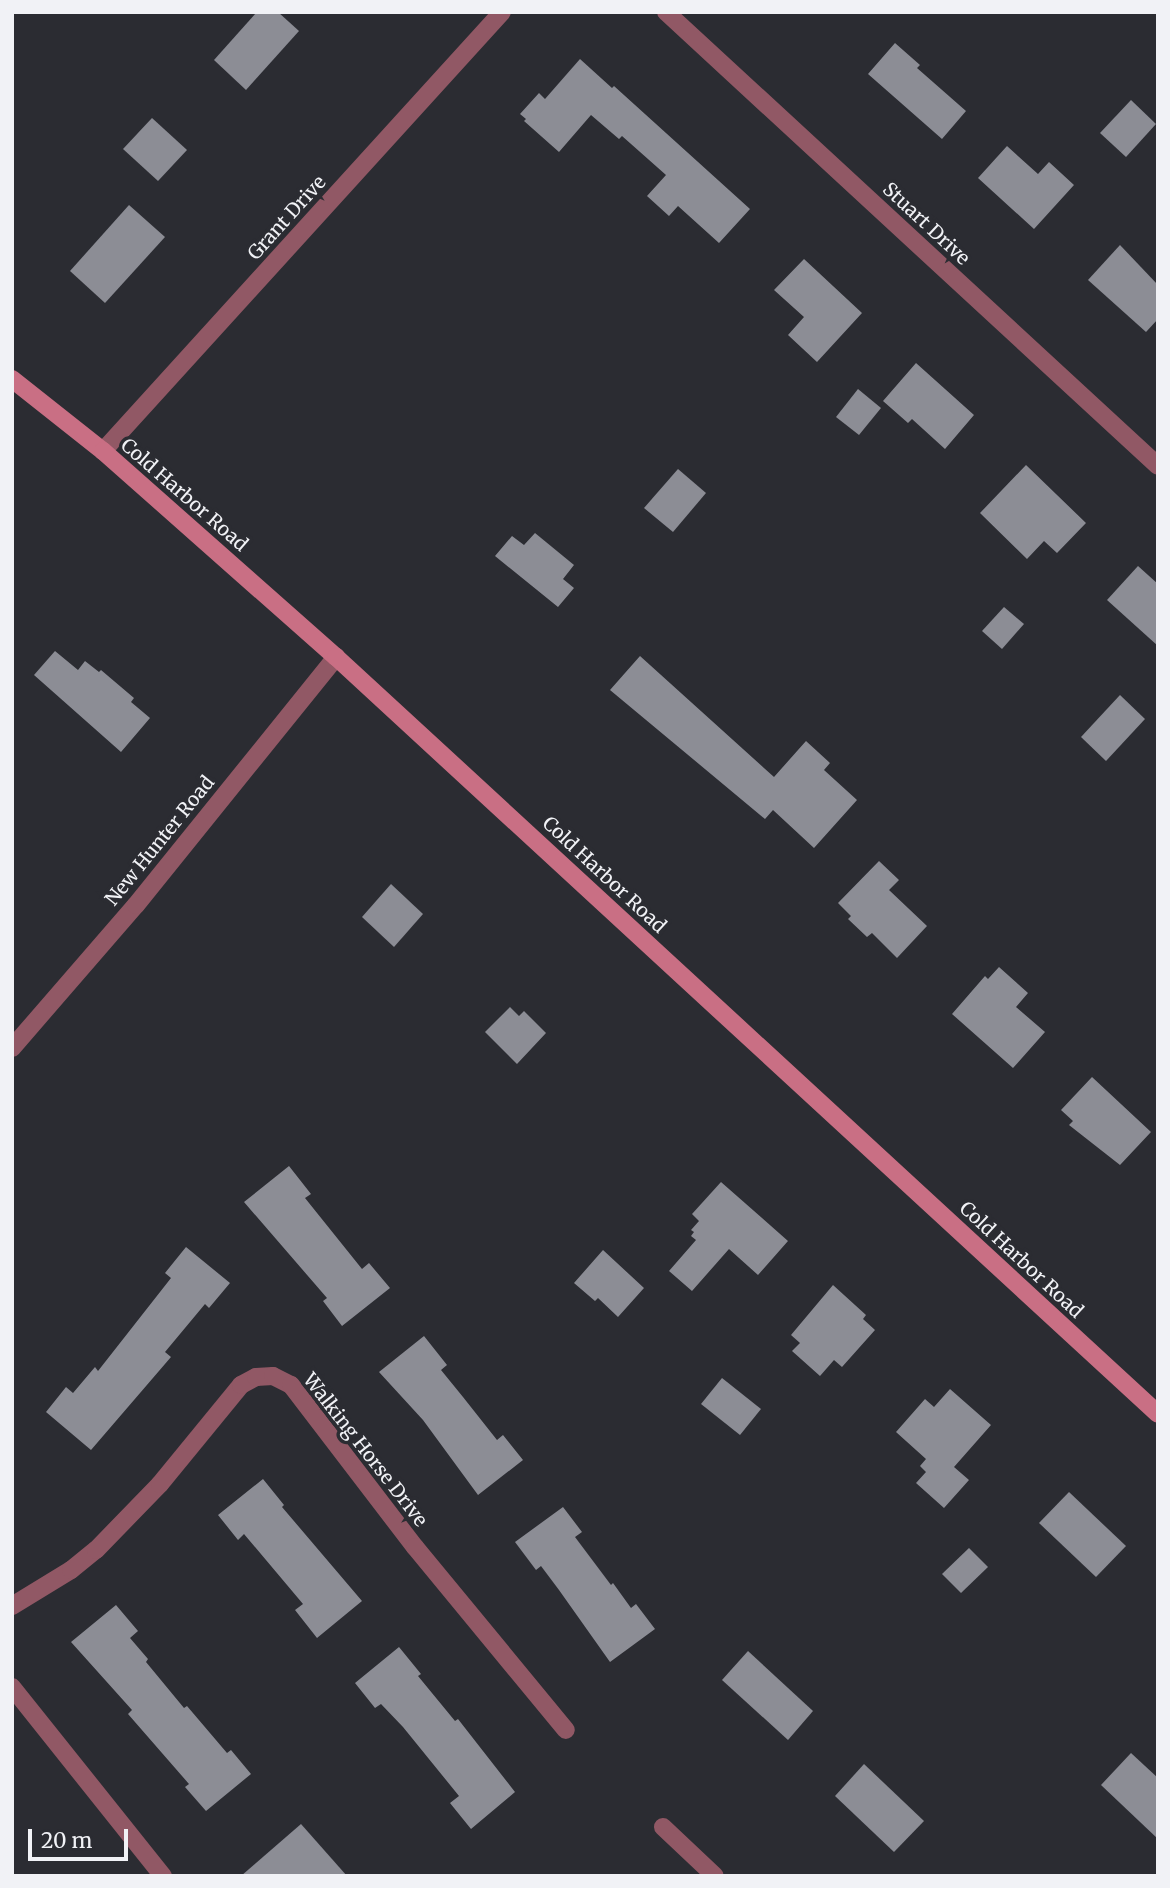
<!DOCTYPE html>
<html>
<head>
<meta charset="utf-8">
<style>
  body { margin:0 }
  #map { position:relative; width:1170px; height:1888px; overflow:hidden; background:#2b2c32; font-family:Merriweather,serif }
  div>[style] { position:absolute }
  .building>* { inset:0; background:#8c8d95 }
  .minor>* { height:18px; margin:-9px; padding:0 9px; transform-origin:9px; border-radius:9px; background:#915865 }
  .secondary>* { height:18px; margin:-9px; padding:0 9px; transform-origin:9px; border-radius:9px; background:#c96f84 }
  span { translate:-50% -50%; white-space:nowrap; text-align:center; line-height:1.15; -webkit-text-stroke:7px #2b2c32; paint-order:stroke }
  .street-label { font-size:19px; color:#f1f2f6 }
  .frame { position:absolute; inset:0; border:14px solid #f1f2f6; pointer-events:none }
  .scale { position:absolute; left:28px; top:1829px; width:100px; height:32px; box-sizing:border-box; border:4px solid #f1f2f6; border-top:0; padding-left:9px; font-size:21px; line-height:24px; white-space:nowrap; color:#f1f2f6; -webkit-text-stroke:5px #2b2c32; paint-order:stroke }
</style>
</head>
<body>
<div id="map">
  <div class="building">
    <i style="clip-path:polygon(257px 12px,278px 12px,299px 31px,246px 90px,214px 60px)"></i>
    <i style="clip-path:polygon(895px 43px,920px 65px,917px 68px,966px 111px,942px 139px,868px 74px)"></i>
    <i style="clip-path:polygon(580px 59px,612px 88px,614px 86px,750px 209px,719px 243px,678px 206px,669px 216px,647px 196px,666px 175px,622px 136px,619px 139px,591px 115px,559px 152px,524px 121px,526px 119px,520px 114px,539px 93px,545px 99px)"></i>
    <i style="clip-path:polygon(1131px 100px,1156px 124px,1126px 157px,1100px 133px)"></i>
    <i style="clip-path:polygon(152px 118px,187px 150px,158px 181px,123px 149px)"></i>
    <i style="clip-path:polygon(1007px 146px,1038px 174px,1049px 162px,1074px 185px,1034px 229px,978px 178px)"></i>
    <i style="clip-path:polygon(129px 205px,165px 237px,105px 303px,70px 271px)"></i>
    <i style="clip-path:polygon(1120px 245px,1158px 285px,1158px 319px,1146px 332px,1088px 280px)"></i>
    <i style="clip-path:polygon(804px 259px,862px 313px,817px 362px,788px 335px,804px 317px,774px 290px)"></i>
    <i style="clip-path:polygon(916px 363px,974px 415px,945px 449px,912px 419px,908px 423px,883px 401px)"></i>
    <i style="clip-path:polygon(858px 389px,881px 408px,859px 435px,836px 417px)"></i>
    <i style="clip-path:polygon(1026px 465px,1086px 523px,1057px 553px,1044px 541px,1027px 559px,980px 513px)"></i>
    <i style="clip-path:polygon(678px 469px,706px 493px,673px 532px,644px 508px)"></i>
    <i style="clip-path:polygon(535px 533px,574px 565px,563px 579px,574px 588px,558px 607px,495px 556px,512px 536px,524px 545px)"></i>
    <i style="clip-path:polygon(1138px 566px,1158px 584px,1158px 646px,1107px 600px)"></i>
    <i style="clip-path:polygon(1004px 607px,1024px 624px,1002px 649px,982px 631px)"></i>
    <i style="clip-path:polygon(55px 651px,78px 670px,85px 661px,99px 672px,101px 670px,134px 698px,131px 702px,150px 718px,121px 752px,34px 675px)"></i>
    <i style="clip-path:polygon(640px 656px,774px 777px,806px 741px,830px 763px,824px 770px,857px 800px,814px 848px,773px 810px,765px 819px,610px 690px)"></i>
    <i style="clip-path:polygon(1120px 695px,1145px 719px,1106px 761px,1081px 737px)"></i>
    <i style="clip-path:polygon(879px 861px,899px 880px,889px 890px,927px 926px,897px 958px,872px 933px,867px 937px,848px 919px,851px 916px,838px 903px)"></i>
    <i style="clip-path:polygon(391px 884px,423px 914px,394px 947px,362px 917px)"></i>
    <i style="clip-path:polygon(999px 967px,1028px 993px,1016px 1007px,1045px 1032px,1013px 1068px,952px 1014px,985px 976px,988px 979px)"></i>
    <i style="clip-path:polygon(510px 1007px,519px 1016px,524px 1011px,546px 1033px,517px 1064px,485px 1032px)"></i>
    <i style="clip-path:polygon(1092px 1077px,1151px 1132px,1120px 1165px,1069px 1125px,1073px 1121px,1061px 1110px)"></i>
    <i style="clip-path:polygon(289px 1166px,311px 1194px,305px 1198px,362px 1269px,369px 1263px,390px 1288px,342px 1326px,323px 1301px,327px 1298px,244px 1202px)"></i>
    <i style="clip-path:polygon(721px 1182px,788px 1241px,758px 1275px,729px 1249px,692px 1291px,669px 1271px,696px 1240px,691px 1236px,694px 1232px,691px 1230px,699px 1221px,692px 1214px)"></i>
    <i style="clip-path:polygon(186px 1247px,230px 1283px,209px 1308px,205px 1304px,165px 1352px,171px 1357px,91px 1450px,46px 1412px,66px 1387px,73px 1393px,95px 1367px,98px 1371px,171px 1278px,165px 1273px)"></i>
    <i style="clip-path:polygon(603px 1250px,644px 1288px,618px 1317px,598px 1298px,595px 1301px,574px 1283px)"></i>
    <i style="clip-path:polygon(833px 1285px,866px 1315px,863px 1319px,875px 1330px,842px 1367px,834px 1360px,820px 1376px,792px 1351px,800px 1343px,791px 1335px)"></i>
    <i style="clip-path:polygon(424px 1336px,447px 1365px,441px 1370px,463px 1397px,497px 1440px,503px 1435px,523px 1460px,478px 1495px,423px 1420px,379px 1372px)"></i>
    <i style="clip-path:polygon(722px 1378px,761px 1409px,740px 1435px,701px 1404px)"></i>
    <i style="clip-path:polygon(950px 1389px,991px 1425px,954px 1467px,969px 1480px,944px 1508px,916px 1483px,926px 1472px,920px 1466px,926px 1459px,896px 1432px,925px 1399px,934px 1407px)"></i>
    <i style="clip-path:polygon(263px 1479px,284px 1505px,282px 1507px,362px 1601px,317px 1638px,295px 1610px,303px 1604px,244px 1534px,238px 1540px,218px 1515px)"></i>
    <i style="clip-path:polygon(1069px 1492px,1126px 1546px,1096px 1577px,1039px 1523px)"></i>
    <i style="clip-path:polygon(563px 1507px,582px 1532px,575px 1537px,611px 1585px,613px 1583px,631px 1608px,636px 1604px,655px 1629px,610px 1662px,559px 1590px,541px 1566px,536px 1570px,515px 1542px)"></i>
    <i style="clip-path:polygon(969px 1548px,988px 1567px,961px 1593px,942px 1574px)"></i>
    <i style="clip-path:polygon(116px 1605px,138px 1631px,130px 1638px,148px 1659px,146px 1662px,184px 1708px,187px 1706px,227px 1753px,231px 1750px,251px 1774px,206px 1811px,185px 1787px,189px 1784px,128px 1714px,132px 1710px,71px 1642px)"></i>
    <i style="clip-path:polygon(399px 1647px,421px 1674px,418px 1676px,455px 1721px,458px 1719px,515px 1792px,471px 1829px,450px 1803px,459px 1796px,403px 1727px,381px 1704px,375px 1708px,355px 1683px)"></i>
    <i style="clip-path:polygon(748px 1651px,813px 1711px,788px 1740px,722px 1680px)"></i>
    <i style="clip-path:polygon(1131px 1753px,1158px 1778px,1158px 1839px,1101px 1785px)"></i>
    <i style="clip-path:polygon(864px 1764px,924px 1821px,894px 1852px,835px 1796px)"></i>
    <i style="clip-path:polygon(301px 1824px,347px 1876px,241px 1876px)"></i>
  </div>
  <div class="minor">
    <i style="left:666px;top:12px;width:669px;rotate:42.7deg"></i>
    <i style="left:103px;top:451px;width:593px;rotate:-47.73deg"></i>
    <i style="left:12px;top:1048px;width:189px;rotate:-49.1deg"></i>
    <i style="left:136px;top:905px;width:319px;rotate:-51.1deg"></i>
    <i style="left:12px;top:1606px;width:69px;rotate:-31.4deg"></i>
    <i style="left:71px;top:1570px;width:32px;rotate:-39deg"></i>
    <i style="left:96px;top:1550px;width:92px;rotate:-45.9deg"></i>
    <i style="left:160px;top:1484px;width:128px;rotate:-50.7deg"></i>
    <i style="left:241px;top:1385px;width:17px;rotate:-28deg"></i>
    <i style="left:256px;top:1377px;width:17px;rotate:-3deg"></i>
    <i style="left:273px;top:1376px;width:20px;rotate:27deg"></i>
    <i style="left:291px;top:1385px;width:204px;rotate:52.6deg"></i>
    <i style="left:415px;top:1547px;width:237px;rotate:50.5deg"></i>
    <i style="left:12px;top:1687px;width:242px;rotate:51.4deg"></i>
    <i style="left:663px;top:1827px;width:71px;rotate:43.3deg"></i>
  </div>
  <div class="secondary">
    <i style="left:12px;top:379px;width:116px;rotate:38.4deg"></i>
    <i style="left:103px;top:451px;width:311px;rotate:41.5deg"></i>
    <i style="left:336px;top:657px;width:1117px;rotate:42.64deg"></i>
  </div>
  <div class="street-label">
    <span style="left:287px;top:218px;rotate:-48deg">Grant Drive</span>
    <span style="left:926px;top:224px;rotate:43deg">Stuart Drive</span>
    <span style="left:184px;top:495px;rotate:41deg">Cold Harbor Road</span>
    <span style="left:160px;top:841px;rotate:-51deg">New Hunter Road</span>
    <span style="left:604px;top:875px;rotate:43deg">Cold Harbor Road</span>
    <span style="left:1021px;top:1260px;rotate:43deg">Cold Harbor Road</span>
    <span style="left:365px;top:1450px;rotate:52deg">Walking Horse Drive</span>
  </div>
  <div class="frame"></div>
  <div class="scale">20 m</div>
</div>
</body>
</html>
